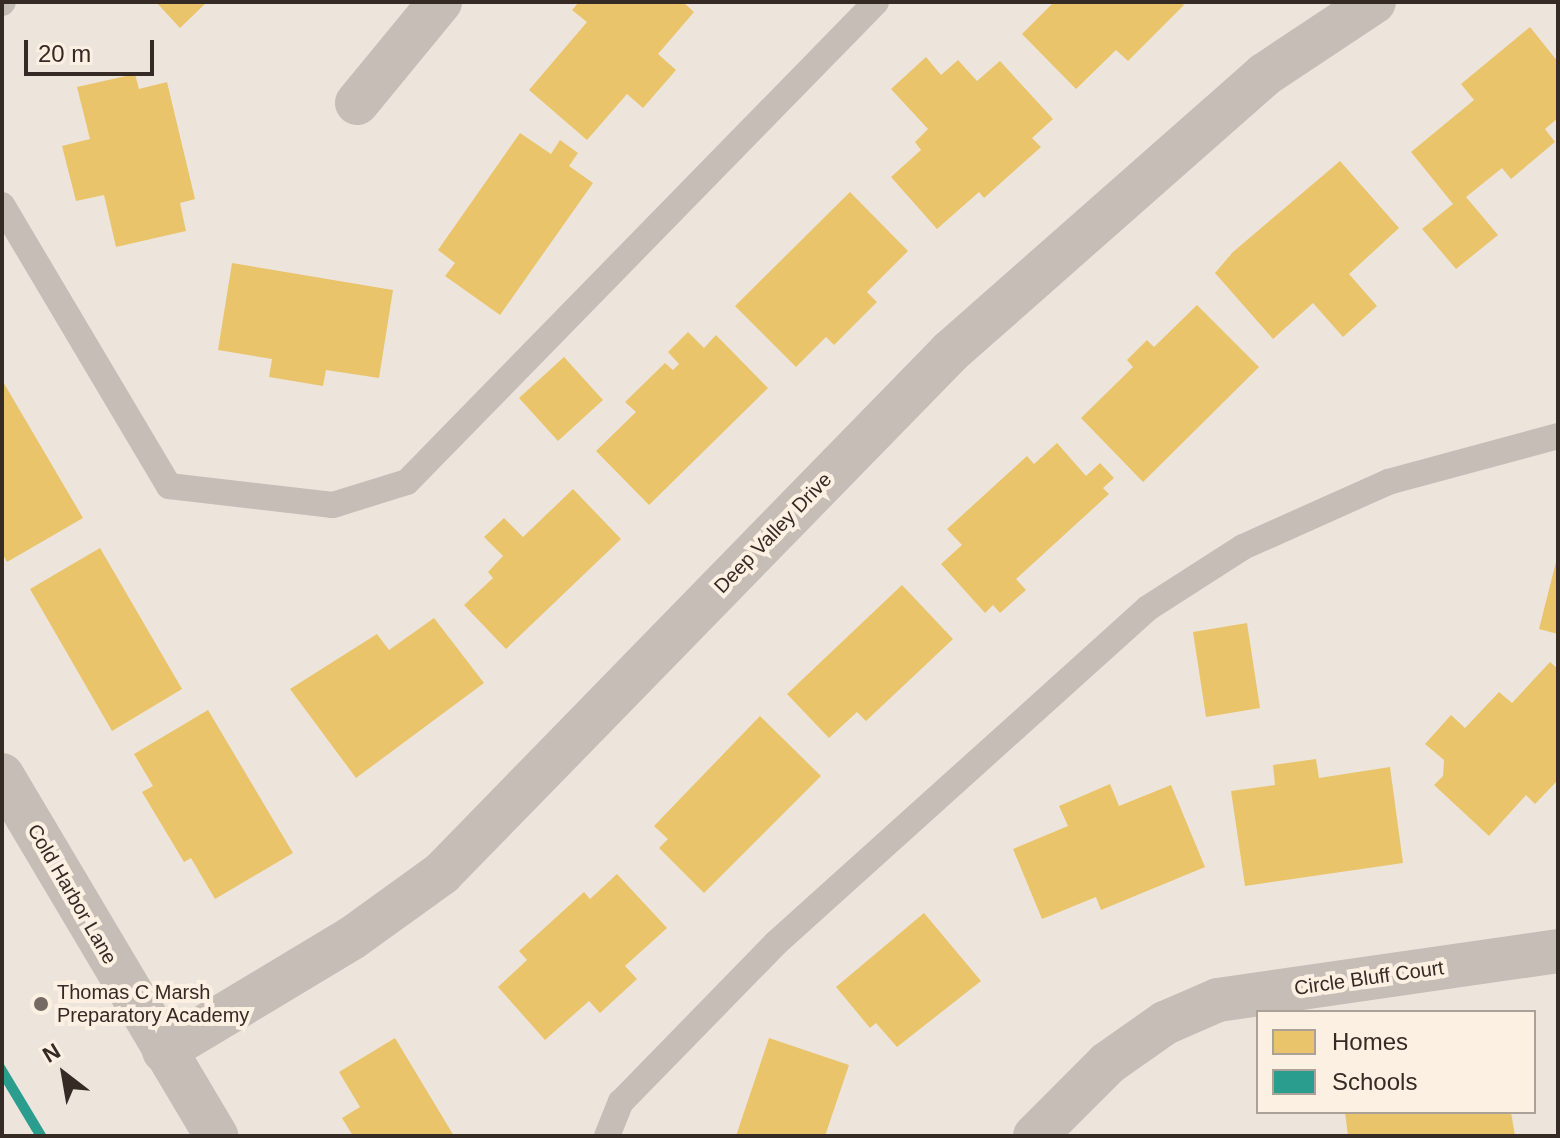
<!DOCTYPE html>
<html>
<head>
<meta charset="utf-8">
<style>
  body { margin:0 }
  #map { position:relative; width:1560px; height:1138px; overflow:hidden; background:#ede5dc; font-family:Arial,sans-serif }
  div>[style] { position:absolute }
  .homes>* { inset:0; background:#e9c46a }
  .schools>* { inset:0; background:#2a9d8f }
  .service>* { height:26px; margin:-13px; padding:0 13px; transform-origin:13px; border-radius:13px; background:#c5bdb6 }
  .minor>* { height:44px; margin:-22px; padding:0 22px; transform-origin:22px; border-radius:22px; background:#c5bdb6 }
  .dots>* { width:22px; height:22px; translate:-50% -50%; box-sizing:border-box; border:4px solid #fbf0e2; border-radius:50% }
  span { translate:-50% -50%; white-space:nowrap; text-align:center; line-height:1.15; -webkit-text-stroke:8px #fbf0e2; paint-order:stroke }
  .street-label { font-size:20px; color:#352a24 }
  .poi-label { font-size:20px; color:#352a24 }
  .left { translate:0 -50%; text-align:left }
  .frame { position:absolute; inset:0; border:4px solid #352a24; pointer-events:none }
  .legend { position:absolute; left:1256px; top:1010px; width:280px; height:104px; box-sizing:border-box; background:#fbf0e2; border:2px solid #aca196; margin:0; padding:10px 14px; list-style:none; font-size:24px; color:#352a24 }
  .legend li { display:flex; align-items:center; gap:16px; height:40px }
  .legend b { width:40px; border:2px solid #aca196 }
  .north { position:absolute; left:24px; top:1034px; width:80px; height:80px; -webkit-text-stroke:6px #fbf0e2; paint-order:stroke; rotate:329deg; font-size:22px; font-weight:700; line-height:32px; text-align:center; color:#352a24 }
  .north::after { content:''; display:block; margin:auto; width:28px; height:36px; background:#352a24; clip-path:polygon(50% 0,100% 100%,50% 72%,0 100%) }
  .scale { position:absolute; left:24px; top:40px; width:130px; height:36px; box-sizing:border-box; border:4px solid #352a24; border-top:0; padding-left:10px; font-size:24px; line-height:28px; white-space:nowrap; color:#352a24; -webkit-text-stroke:6px #fbf0e2; paint-order:stroke }
</style>
</head>
<body>
<div id="map">
  <div class="homes">
    <i style="clip-path:polygon(156px 2px,207px 2px,180px 28px)"></i>
    <i style="clip-path:polygon(579px 2px,683px 2px,694px 12px,658px 54px,676px 70px,643px 108px,627px 94px,587px 140px,529px 90px,587px 22px,572px 10px)"></i>
    <i style="clip-path:polygon(1054px 2px,1181px 2px,1184px 5px,1128px 61px,1116px 50px,1076px 89px,1022px 34px)"></i>
    <i style="clip-path:polygon(1530px 27px,1558px 62px,1558px 118px,1545px 129px,1555px 142px,1511px 179px,1502px 168px,1466px 197px,1498px 235px,1456px 269px,1422px 229px,1453px 204px,1411px 152px,1474px 100px,1461px 84px)"></i>
    <i style="clip-path:polygon(926px 57px,941px 75px,958px 60px,977px 81px,1000px 61px,1053px 119px,1032px 138px,1041px 147px,984px 198px,979px 192px,937px 229px,891px 177px,921px 150px,915px 142px,928px 129px,891px 89px)"></i>
    <i style="clip-path:polygon(135px 74px,139px 89px,167px 82px,195px 199px,180px 203px,186px 231px,116px 247px,104px 195px,76px 201px,62px 146px,90px 139px,77px 87px)"></i>
    <i style="clip-path:polygon(520px 133px,551px 154px,560px 140px,578px 153px,569px 166px,593px 183px,500px 315px,445px 276px,455px 263px,438px 250px)"></i>
    <i style="clip-path:polygon(1340px 161px,1399px 228px,1349px 274px,1377px 306px,1343px 337px,1313px 303px,1273px 339px,1215px 273px,1233px 252px)"></i>
    <i style="clip-path:polygon(850px 192px,908px 251px,867px 292px,877px 302px,834px 345px,826px 337px,796px 367px,735px 306px)"></i>
    <i style="clip-path:polygon(232px 263px,393px 290px,379px 378px,326px 370px,323px 386px,269px 377px,272px 359px,218px 350px)"></i>
    <i style="clip-path:polygon(1197px 305px,1259px 367px,1143px 482px,1081px 418px,1133px 367px,1127px 360px,1147px 340px,1154px 347px)"></i>
    <i style="clip-path:polygon(688px 332px,704px 348px,716px 335px,768px 388px,649px 505px,596px 451px,636px 412px,625px 402px,665px 363px,673px 370px,679px 364px,668px 352px)"></i>
    <i style="clip-path:polygon(564px 357px,603px 400px,558px 441px,519px 398px)"></i>
    <i style="clip-path:polygon(2px 380px,83px 518px,7px 562px,2px 553px)"></i>
    <i style="clip-path:polygon(1057px 443px,1086px 476px,1100px 463px,1114px 478px,1103px 488px,1109px 494px,1016px 579px,1026px 590px,1000px 613px,993px 605px,985px 613px,941px 564px,962px 545px,947px 529px,1027px 456px,1034px 464px)"></i>
    <i style="clip-path:polygon(573px 489px,621px 539px,506px 649px,464px 605px,493px 578px,488px 572px,503px 556px,484px 537px,504px 518px,523px 537px)"></i>
    <i style="clip-path:polygon(100px 548px,182px 689px,112px 731px,30px 589px)"></i>
    <i style="clip-path:polygon(1557px 558px,1558px 558px,1558px 634px,1539px 629px)"></i>
    <i style="clip-path:polygon(902px 585px,953px 639px,866px 721px,857px 712px,829px 738px,787px 694px)"></i>
    <i style="clip-path:polygon(434px 618px,484px 683px,356px 778px,290px 689px,377px 634px,389px 650px)"></i>
    <i style="clip-path:polygon(1247px 623px,1260px 708px,1206px 717px,1193px 632px)"></i>
    <i style="clip-path:polygon(1550px 662px,1558px 669px,1558px 780px,1535px 804px,1526px 795px,1489px 836px,1434px 785px,1443px 776px,1444px 760px,1425px 744px,1451px 715px,1465px 728px,1499px 692px,1512px 703px)"></i>
    <i style="clip-path:polygon(208px 710px,293px 853px,215px 899px,191px 858px,184px 862px,142px 792px,153px 786px,134px 754px)"></i>
    <i style="clip-path:polygon(760px 716px,821px 776px,704px 893px,659px 848px,668px 839px,654px 826px)"></i>
    <i style="clip-path:polygon(1316px 759px,1319px 778px,1390px 767px,1403px 863px,1245px 886px,1231px 791px,1275px 785px,1273px 765px)"></i>
    <i style="clip-path:polygon(1110px 784px,1119px 806px,1171px 785px,1205px 867px,1101px 910px,1096px 897px,1042px 919px,1013px 849px,1068px 826px,1059px 806px)"></i>
    <i style="clip-path:polygon(617px 874px,667px 928px,625px 966px,637px 979px,600px 1013px,589px 1001px,545px 1040px,498px 987px,527px 960px,519px 951px,584px 892px,590px 899px)"></i>
    <i style="clip-path:polygon(924px 913px,981px 981px,897px 1047px,876px 1023px,870px 1028px,836px 987px)"></i>
    <i style="clip-path:polygon(395px 1038px,454px 1136px,353px 1136px,342px 1118px,360px 1107px,339px 1072px)"></i>
    <i style="clip-path:polygon(769px 1038px,849px 1065px,825px 1136px,736px 1136px)"></i>
    <i style="clip-path:polygon(1345px 1112px,1511px 1112px,1515px 1136px,1348px 1136px)"></i>
  </div>
  <div class="schools">
    <i style="clip-path:polygon(2px 1061px,47px 1136px,35px 1136px,2px 1081px)"></i>
  </div>
  <div class="service">
    <i style="left:2px;top:3px;width:1px;rotate:-45deg"></i>
    <i style="left:2px;top:205px;width:327px;rotate:59.3deg"></i>
    <i style="left:169px;top:486px;width:165px;rotate:6.6deg"></i>
    <i style="left:333px;top:505px;width:77px;rotate:-17.3deg"></i>
    <i style="left:407px;top:482px;width:671px;rotate:-45.66deg"></i>
    <i style="left:607px;top:1136px;width:37px;rotate:-68deg"></i>
    <i style="left:621px;top:1102px;width:221px;rotate:-45.7deg"></i>
    <i style="left:775px;top:944px;width:502px;rotate:-42.01deg"></i>
    <i style="left:1148px;top:608px;width:113px;rotate:-32.7deg"></i>
    <i style="left:1243px;top:547px;width:159px;rotate:-24.1deg"></i>
    <i style="left:1388px;top:482px;width:176px;rotate:-15.1deg"></i>
  </div>
  <div class="minor">
    <i style="left:357px;top:103px;width:131px;rotate:-50.6deg"></i>
    <i style="left:2px;top:775px;width:420px;rotate:59.3deg"></i>
    <i style="left:164px;top:1051px;width:219px;rotate:-31deg"></i>
    <i style="left:352px;top:938px;width:111px;rotate:-35.8deg"></i>
    <i style="left:442px;top:873px;width:728px;rotate:-45.72deg"></i>
    <i style="left:950px;top:352px;width:419px;rotate:-41.4deg"></i>
    <i style="left:1264px;top:75px;width:132px;rotate:-33.6deg"></i>
    <i style="left:1035px;top:1136px;width:103px;rotate:-45deg"></i>
    <i style="left:1108px;top:1063px;width:70px;rotate:-35.1deg"></i>
    <i style="left:1165px;top:1023px;width:58px;rotate:-23.5deg"></i>
    <i style="left:1218px;top:1000px;width:344px;rotate:-8.2deg"></i>
  </div>
  <div class="dots">
    <i style="left:41px;top:1004px;background:#756b64"></i>
  </div>
  <div class="street-label">
    <span style="left:773px;top:533px;rotate:-46deg">Deep Valley Drive</span>
    <span style="left:72px;top:894px;rotate:60deg">Cold Harbor Lane</span>
    <span style="left:1369px;top:978px;rotate:-8deg">Circle Bluff Court</span>
  </div>
  <div class="poi-label">
    <span class="left" style="left:57px;top:1004px">Thomas C Marsh<br>Preparatory Academy</span>
  </div>
  <div class="frame"></div>
  <ul class="legend">
  <li><b style="height:22px;background:#e9c46a"></b>Homes</li>
  <li><b style="height:22px;background:#2a9d8f"></b>Schools</li>
  </ul>
  <div class="north">N</div>
  <div class="scale">20 m</div>
</div>
</body>
</html>
